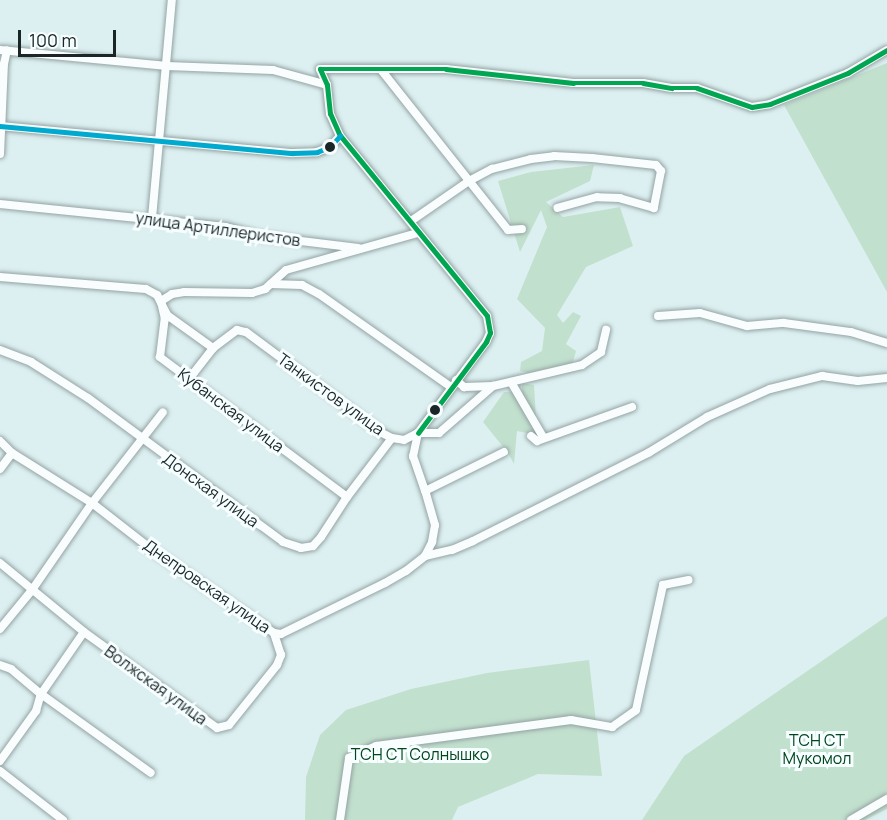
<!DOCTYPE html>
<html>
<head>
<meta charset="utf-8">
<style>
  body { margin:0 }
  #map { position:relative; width:887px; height:820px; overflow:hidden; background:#ddf0f1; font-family:Manrope,sans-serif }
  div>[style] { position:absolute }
  .green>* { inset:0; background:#c2e0ce }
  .roads { filter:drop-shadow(0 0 2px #94a3a4) drop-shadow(0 0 2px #94a3a4) }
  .street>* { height:8px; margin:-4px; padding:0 4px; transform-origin:4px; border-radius:4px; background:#fafdfd }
  .bus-1>* { height:4.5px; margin:-2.25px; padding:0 2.25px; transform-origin:2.25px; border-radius:2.25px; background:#00a651 }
  .bus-2>* { height:4.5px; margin:-2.25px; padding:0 2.25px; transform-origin:2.25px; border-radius:2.25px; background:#00a9ce }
  .dots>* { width:16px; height:16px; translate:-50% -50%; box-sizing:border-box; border:3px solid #f7feff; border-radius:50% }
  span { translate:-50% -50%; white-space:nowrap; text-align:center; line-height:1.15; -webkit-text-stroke:6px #f7feff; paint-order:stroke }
  .street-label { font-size:16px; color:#192526 }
  .park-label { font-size:16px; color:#00451c }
  .scale { position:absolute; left:18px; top:30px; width:98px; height:27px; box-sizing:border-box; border:3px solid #192526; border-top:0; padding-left:8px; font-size:18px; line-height:21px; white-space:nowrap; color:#192526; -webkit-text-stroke:4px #f7feff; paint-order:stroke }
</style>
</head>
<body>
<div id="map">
  <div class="green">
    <i style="clip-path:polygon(887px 63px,887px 292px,784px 105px)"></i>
    <i style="clip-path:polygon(594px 165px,590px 181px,546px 202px,563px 217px,620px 207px,633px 246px,586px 267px,557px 315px,563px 323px,573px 312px,581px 316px,566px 344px,576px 351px,572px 365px,529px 373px,520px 371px,521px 362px,542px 351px,545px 328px,517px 299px,547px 227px,541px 210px,520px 252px,498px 181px,531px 172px)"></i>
    <i style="clip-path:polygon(522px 383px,534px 385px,537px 435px,517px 431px,514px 464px,508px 453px,483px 422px,504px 392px,522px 391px)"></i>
    <i style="clip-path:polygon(887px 616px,887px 809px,865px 820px,642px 820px,684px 756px)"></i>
    <i style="clip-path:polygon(589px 660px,602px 776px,538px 774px,458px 807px,452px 820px,305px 820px,306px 777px,320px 735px,346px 710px,411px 689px,487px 673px)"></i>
  </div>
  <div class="roads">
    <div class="street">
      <i style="left:0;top:50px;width:168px;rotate:5.5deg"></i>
      <i style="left:167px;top:66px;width:106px;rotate:2.2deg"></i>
      <i style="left:273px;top:70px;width:56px;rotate:15.5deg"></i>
      <i style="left:382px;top:71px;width:203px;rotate:51.6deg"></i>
      <i style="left:508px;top:230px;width:14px;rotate:-4deg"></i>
      <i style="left:0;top:126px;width:294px;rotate:5.3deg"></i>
      <i style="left:293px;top:153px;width:24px;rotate:-2deg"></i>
      <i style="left:317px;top:152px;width:14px;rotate:-21deg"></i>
      <i style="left:330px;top:147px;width:15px;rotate:-48deg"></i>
      <i style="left:0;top:154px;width:90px;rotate:-87.5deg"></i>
      <i style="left:4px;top:64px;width:14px;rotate:-78deg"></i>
      <i style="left:0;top:204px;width:227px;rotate:5.8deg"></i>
      <i style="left:226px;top:227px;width:35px;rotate:15deg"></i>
      <i style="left:260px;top:236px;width:99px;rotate:7deg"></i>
      <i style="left:152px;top:218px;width:219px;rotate:-84.8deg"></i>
      <i style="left:411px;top:221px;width:70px;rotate:-34.6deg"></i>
      <i style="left:469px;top:181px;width:26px;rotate:-28deg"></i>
      <i style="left:492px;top:169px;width:40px;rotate:-14.4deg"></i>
      <i style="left:531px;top:159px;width:23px;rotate:-7deg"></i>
      <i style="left:554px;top:156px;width:38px;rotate:3deg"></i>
      <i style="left:592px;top:158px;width:64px;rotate:6.2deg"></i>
      <i style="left:656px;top:165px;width:8px;rotate:50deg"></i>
      <i style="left:661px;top:171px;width:38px;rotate:101deg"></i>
      <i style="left:654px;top:208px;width:35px;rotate:-164deg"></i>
      <i style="left:620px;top:198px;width:23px;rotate:-178deg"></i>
      <i style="left:597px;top:197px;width:41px;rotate:164.6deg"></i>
      <i style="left:0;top:277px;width:146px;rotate:4.7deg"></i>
      <i style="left:146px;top:289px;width:13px;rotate:29deg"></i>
      <i style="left:157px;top:295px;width:22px;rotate:63deg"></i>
      <i style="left:167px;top:315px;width:57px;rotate:35.7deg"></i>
      <i style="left:213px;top:348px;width:30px;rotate:-37deg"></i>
      <i style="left:237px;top:330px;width:9px;rotate:13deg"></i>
      <i style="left:246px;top:332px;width:169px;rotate:36.6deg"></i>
      <i style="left:382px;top:433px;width:11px;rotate:27deg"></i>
      <i style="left:392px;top:438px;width:12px;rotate:9deg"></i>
      <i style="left:404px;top:440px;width:16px;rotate:-27deg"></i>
      <i style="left:418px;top:433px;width:24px;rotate:102deg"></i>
      <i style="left:413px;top:456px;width:37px;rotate:71deg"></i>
      <i style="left:425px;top:491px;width:88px;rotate:-26.3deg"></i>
      <i style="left:271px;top:284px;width:31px;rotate:2deg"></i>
      <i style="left:302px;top:285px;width:19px;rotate:28deg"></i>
      <i style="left:319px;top:294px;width:161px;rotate:35.2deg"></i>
      <i style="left:658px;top:316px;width:42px;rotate:-4.1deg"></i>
      <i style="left:700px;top:313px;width:49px;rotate:15.5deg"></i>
      <i style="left:747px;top:326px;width:37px;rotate:-5deg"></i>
      <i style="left:784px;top:323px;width:68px;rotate:7.7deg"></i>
      <i style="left:851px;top:332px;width:38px;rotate:17deg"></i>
      <i style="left:0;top:350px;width:33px;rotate:21deg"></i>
      <i style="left:31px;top:362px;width:67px;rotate:32.3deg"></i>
      <i style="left:88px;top:398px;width:242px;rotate:36.4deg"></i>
      <i style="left:283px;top:542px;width:19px;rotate:18deg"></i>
      <i style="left:301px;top:548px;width:12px;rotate:-9deg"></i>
      <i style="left:313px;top:546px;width:12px;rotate:-48deg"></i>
      <i style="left:321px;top:537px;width:48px;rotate:-57deg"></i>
      <i style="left:347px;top:497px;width:74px;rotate:-52.7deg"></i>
      <i style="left:189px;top:379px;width:39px;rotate:-52deg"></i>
      <i style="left:456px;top:380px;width:11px;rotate:41deg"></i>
      <i style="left:464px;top:387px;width:29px;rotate:-2deg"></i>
      <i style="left:493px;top:386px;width:91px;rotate:-13.3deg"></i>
      <i style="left:582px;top:365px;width:23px;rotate:-34deg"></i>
      <i style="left:601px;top:352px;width:23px;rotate:-77deg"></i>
      <i style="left:511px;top:382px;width:64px;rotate:59.8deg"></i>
      <i style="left:418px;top:433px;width:114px;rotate:-53.2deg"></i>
      <i style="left:486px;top:342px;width:10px;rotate:-66deg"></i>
      <i style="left:490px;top:333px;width:17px;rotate:-100deg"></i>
      <i style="left:487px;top:316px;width:232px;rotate:-129.2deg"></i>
      <i style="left:340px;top:136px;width:24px;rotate:-114deg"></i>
      <i style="left:330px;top:114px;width:29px;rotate:-96deg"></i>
      <i style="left:327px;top:85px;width:17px;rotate:-114deg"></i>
      <i style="left:320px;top:69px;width:126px"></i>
      <i style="left:446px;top:69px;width:128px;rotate:6.3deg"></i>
      <i style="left:573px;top:83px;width:70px"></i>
      <i style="left:643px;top:83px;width:29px;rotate:10deg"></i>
      <i style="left:672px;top:88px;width:25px"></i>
      <i style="left:697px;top:88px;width:58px;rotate:19.1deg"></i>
      <i style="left:752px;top:107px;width:18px;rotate:-9deg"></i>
      <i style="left:770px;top:104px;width:84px;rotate:-21.7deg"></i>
      <i style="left:848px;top:73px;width:45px;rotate:-30.5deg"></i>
      <i style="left:418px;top:433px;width:21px"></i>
      <i style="left:439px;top:433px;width:72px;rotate:-41deg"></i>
      <i style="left:531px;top:436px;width:8px;rotate:40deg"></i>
      <i style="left:537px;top:441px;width:101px;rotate:-19.7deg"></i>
      <i style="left:0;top:441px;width:17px;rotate:45deg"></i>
      <i style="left:12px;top:453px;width:94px;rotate:32deg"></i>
      <i style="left:92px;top:503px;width:80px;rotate:37.9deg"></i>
      <i style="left:155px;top:552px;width:144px;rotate:34.2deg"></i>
      <i style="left:274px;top:633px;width:7px;rotate:8deg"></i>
      <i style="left:281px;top:634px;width:116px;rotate:-26.1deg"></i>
      <i style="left:385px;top:583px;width:24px;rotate:-30deg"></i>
      <i style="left:406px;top:571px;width:24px;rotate:-38deg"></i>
      <i style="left:425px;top:556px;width:16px;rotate:-63deg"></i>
      <i style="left:432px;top:542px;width:17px;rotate:-80deg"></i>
      <i style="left:435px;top:525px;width:35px;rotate:-106deg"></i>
      <i style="left:0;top:469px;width:20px;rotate:-53deg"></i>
      <i style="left:347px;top:497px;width:234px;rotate:-143.2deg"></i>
      <i style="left:160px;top:357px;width:38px;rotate:-83deg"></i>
      <i style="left:165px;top:319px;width:18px;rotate:-103deg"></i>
      <i style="left:161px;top:301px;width:13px;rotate:-32deg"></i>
      <i style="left:172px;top:294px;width:12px;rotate:-9deg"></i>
      <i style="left:184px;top:292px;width:68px;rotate:0.8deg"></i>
      <i style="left:252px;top:293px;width:14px;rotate:-17deg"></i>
      <i style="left:265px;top:289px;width:28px;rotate:-42deg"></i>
      <i style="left:286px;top:270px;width:137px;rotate:-15.7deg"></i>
      <i style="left:425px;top:556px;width:28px;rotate:-13deg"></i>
      <i style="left:452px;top:550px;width:23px;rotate:-23deg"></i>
      <i style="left:473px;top:541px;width:196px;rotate:-26.7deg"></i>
      <i style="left:648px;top:453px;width:69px;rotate:-31.4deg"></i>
      <i style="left:707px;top:417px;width:69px;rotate:-24deg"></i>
      <i style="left:770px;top:389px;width:54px;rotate:-14deg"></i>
      <i style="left:822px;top:376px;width:36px;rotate:8deg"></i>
      <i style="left:858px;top:381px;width:29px;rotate:-6deg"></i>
      <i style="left:0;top:563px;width:109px;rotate:39.4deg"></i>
      <i style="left:84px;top:632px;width:164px;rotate:35.8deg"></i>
      <i style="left:217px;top:728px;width:12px;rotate:-14deg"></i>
      <i style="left:229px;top:725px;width:77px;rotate:-51.3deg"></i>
      <i style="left:277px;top:665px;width:11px;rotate:-68deg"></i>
      <i style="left:281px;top:655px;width:23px;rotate:-108deg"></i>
      <i style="left:0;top:629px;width:50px;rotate:-50.6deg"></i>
      <i style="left:32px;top:590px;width:106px;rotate:-55.4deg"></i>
      <i style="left:92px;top:503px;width:115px;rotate:-52deg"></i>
      <i style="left:0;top:665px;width:12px;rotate:20deg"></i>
      <i style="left:11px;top:669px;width:39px;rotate:40deg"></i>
      <i style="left:41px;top:694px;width:135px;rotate:35.7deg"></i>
      <i style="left:0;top:761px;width:62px;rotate:-54.2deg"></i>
      <i style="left:36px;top:711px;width:18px;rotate:-74deg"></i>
      <i style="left:41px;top:694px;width:75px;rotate:-55.3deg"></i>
      <i style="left:0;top:771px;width:80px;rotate:37.9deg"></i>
      <i style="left:340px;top:820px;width:63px;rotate:-81.7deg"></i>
      <i style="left:349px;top:758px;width:30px;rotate:-24deg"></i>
      <i style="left:376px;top:746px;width:197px;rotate:-7.6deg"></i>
      <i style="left:571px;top:720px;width:42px;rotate:9.7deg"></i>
      <i style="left:612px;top:727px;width:29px;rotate:-35deg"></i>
      <i style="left:636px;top:710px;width:128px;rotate:-77.8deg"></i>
      <i style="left:663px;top:585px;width:26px;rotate:-11deg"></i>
      <i style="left:851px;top:820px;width:42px;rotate:-30.3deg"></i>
    </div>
  </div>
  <div class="bus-1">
    <i style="left:418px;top:433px;width:114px;rotate:-53.2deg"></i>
    <i style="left:486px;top:342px;width:10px;rotate:-66deg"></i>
    <i style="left:490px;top:333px;width:17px;rotate:-100deg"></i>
    <i style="left:487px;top:316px;width:232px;rotate:-129.2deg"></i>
    <i style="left:340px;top:136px;width:24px;rotate:-114deg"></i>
    <i style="left:330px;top:114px;width:29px;rotate:-96deg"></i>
    <i style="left:327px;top:85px;width:17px;rotate:-114deg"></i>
    <i style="left:320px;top:69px;width:126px"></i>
    <i style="left:446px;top:69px;width:128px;rotate:6.3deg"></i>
    <i style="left:573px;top:83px;width:70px"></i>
    <i style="left:643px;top:83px;width:29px;rotate:10deg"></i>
    <i style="left:672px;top:88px;width:25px"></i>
    <i style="left:697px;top:88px;width:58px;rotate:19.1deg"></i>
    <i style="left:752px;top:107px;width:18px;rotate:-9deg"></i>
    <i style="left:770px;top:104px;width:84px;rotate:-21.7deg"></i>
    <i style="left:848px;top:73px;width:45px;rotate:-30.5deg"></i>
  </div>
  <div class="bus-2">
    <i style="left:0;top:126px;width:294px;rotate:5.3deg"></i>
    <i style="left:293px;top:153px;width:24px;rotate:-2deg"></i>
    <i style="left:317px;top:152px;width:14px;rotate:-21deg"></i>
    <i style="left:330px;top:147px;width:15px;rotate:-48deg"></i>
  </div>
  <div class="dots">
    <i style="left:330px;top:147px;background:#192526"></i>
    <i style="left:435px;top:410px;background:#192526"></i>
  </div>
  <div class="street-label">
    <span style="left:218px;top:229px;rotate:8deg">улица Артиллеристов</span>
    <span style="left:331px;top:394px;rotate:36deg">Танкистов улица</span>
    <span style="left:231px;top:410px;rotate:37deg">Кубанская улица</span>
    <span style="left:211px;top:490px;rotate:36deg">Донская улица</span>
    <span style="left:207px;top:586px;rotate:35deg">Днепровская улица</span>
    <span style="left:156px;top:685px;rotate:36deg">Волжская улица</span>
  </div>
  <div class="park-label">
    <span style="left:817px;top:749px">ТСН СТ<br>Мукомол</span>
    <span style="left:420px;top:754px">ТСН СТ Солнышко</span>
  </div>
  <div class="scale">100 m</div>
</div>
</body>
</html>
